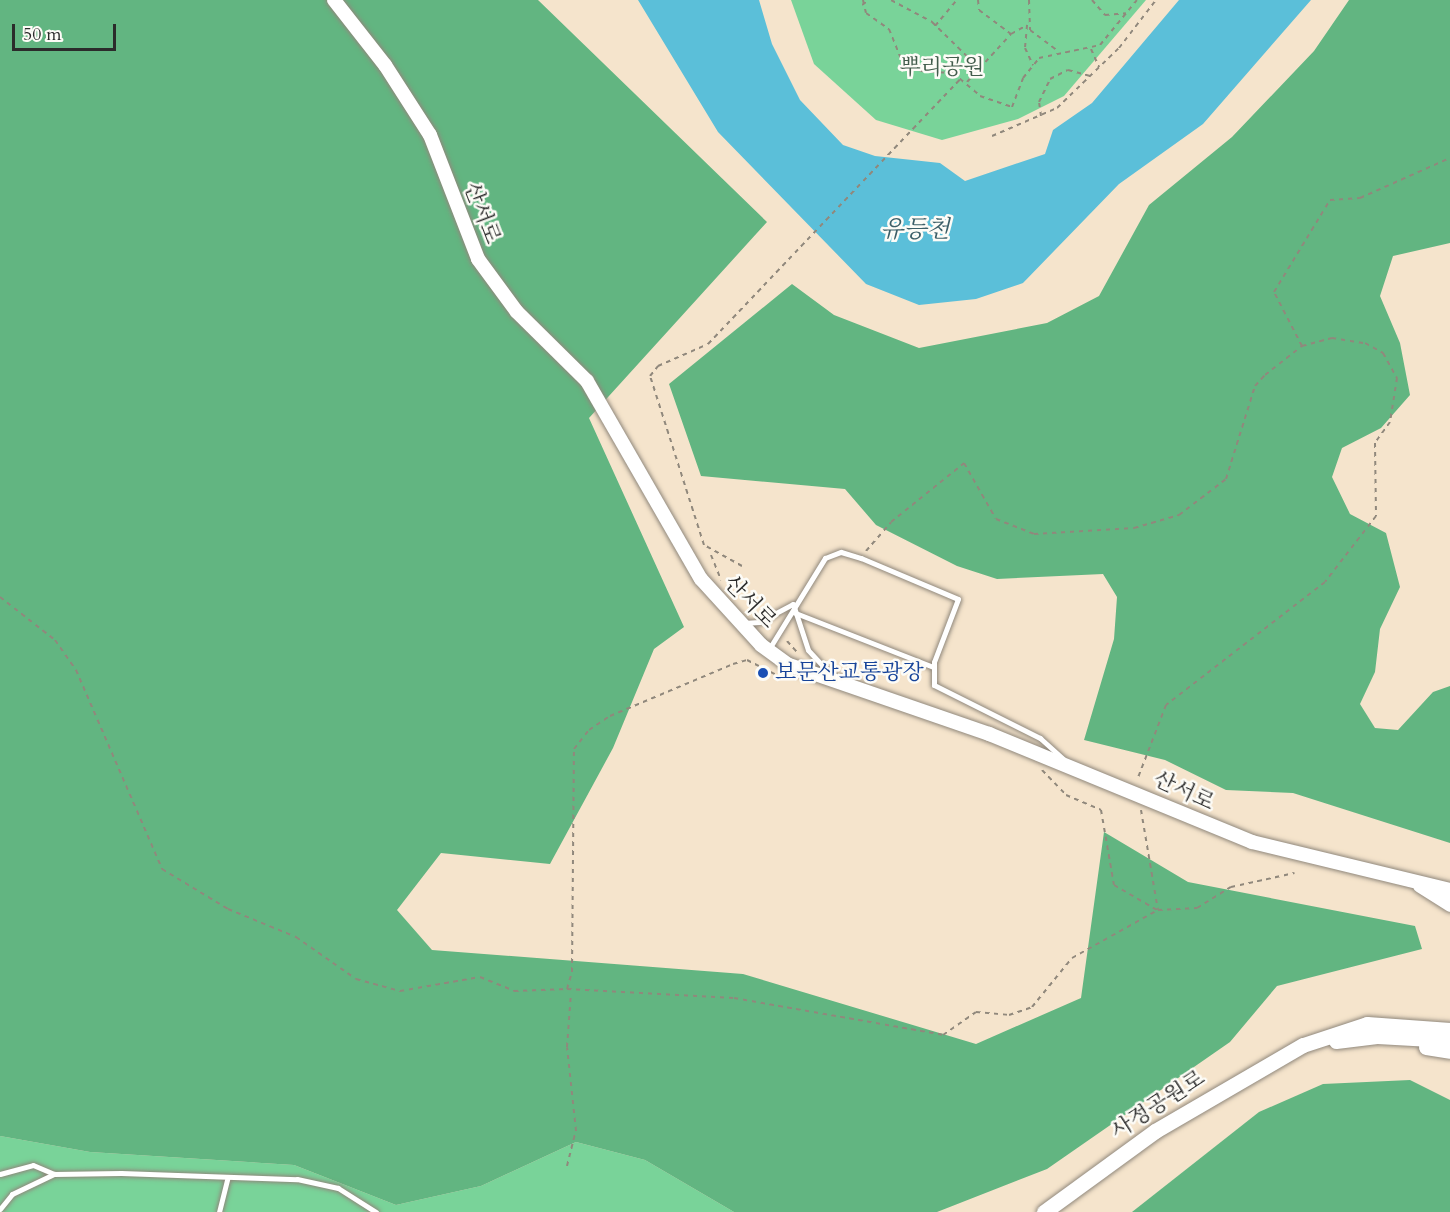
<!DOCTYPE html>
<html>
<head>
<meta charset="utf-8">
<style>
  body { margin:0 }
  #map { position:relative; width:1450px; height:1212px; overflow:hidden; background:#f5e4cc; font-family:Cardo,"Noto Serif KR",serif }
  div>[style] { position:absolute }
  .green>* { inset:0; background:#79d399 }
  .forest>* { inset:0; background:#62b581 }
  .water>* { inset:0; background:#5bbfd9 }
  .path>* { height:2px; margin-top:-1px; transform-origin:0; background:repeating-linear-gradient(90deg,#90887c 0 4.5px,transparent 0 9px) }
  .roads { filter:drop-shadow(0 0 2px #90887c) drop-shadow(0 0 2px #90887c) }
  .service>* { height:5px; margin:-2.5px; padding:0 2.5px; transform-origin:2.5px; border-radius:2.5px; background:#fff }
  .tertiary>* { height:14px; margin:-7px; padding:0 7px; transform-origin:7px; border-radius:7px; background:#fff }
  .secondary>* { height:15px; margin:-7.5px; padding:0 7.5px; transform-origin:7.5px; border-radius:7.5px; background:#fff }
  .dots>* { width:16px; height:16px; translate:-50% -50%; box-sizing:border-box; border:3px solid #fdfcf7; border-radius:50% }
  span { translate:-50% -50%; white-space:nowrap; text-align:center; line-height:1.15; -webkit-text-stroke:5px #fdfcf7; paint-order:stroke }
  .park-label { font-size:22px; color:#425d4c }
  .street-label { font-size:22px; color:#2b2b2b }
  .transit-label { font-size:22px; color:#164399 }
  .left { translate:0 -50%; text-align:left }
  .water-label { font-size:24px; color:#3c5f68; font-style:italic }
  .scale { position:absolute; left:12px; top:24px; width:104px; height:27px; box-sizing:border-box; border:3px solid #2b2b2b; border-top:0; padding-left:8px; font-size:18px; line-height:21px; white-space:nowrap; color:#2b2b2b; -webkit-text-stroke:4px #fdfcf7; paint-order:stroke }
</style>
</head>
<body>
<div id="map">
  <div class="green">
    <i style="clip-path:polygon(791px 0,1146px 0,1064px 96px,1018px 119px,942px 140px,876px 120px,814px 64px)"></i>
    <i style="clip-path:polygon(0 1136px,90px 1152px,294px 1165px,396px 1205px,481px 1186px,576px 1142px,645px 1160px,734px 1212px,0 1212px)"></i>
  </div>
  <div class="forest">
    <i style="clip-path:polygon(0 0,538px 0,767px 222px,589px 418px,684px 627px,654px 649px,613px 748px,550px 864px,441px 853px,397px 910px,432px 950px,743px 974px,976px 1044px,1081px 998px,1104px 832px,1188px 882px,1415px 926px,1422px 949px,1277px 986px,1230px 1042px,1047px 1169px,937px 1212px,734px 1212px,645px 1160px,576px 1142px,481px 1186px,396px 1205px,294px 1165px,90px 1152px,0 1136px)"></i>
    <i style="clip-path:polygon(1349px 0,1450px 0,1450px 243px,1393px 256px,1380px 296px,1400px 343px,1410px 395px,1381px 428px,1342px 448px,1332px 477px,1350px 514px,1386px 533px,1400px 587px,1380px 629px,1375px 672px,1360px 704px,1375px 728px,1398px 730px,1433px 692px,1450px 686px,1450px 843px,1293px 793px,1226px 790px,1165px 760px,1084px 740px,1114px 639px,1117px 597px,1103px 574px,997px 579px,957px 566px,876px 525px,845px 489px,701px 476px,669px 384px,792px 284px,834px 315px,919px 348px,1047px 323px,1099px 296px,1149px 205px,1232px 137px,1314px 51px)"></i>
    <i style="clip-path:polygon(1410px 1080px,1450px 1100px,1450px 1212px,1132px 1212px,1259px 1112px,1323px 1084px)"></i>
  </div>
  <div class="water">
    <i style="clip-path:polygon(638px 0,759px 0,772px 44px,800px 100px,843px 145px,875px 156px,940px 163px,965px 181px,1045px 154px,1053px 130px,1092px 103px,1179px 0,1311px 0,1203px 124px,1119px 184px,1023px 283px,976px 299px,919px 305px,866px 284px,718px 132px)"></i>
  </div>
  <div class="path">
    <i style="left:863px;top:0;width:13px;rotate:77deg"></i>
    <i style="left:866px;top:13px;width:28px;rotate:35deg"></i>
    <i style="left:889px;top:29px;width:37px;rotate:68deg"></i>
    <i style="left:903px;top:63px;width:21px;rotate:23deg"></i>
    <i style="left:922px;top:71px;width:31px;rotate:4deg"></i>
    <i style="left:953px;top:73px;width:35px;rotate:40deg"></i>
    <i style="left:980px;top:96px;width:34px;rotate:19deg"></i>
    <i style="left:1012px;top:107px;width:31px;rotate:-69deg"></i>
    <i style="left:1023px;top:78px;width:26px;rotate:-51deg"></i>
    <i style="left:1039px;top:58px;width:62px;rotate:-12deg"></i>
    <i style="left:1100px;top:45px;width:58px;rotate:-50.6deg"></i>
    <i style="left:891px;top:0;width:47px;rotate:28.2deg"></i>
    <i style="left:932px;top:22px;width:67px;rotate:44.4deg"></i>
    <i style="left:978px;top:0;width:10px;rotate:84deg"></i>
    <i style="left:979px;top:10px;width:40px;rotate:37deg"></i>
    <i style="left:1029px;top:0;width:30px;rotate:88deg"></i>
    <i style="left:1030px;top:30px;width:35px;rotate:37deg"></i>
    <i style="left:1092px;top:0;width:20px;rotate:49deg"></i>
    <i style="left:1105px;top:15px;width:21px;rotate:-5deg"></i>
    <i style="left:862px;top:5px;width:9px;rotate:-36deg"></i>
    <i style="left:1027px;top:25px;width:23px;rotate:95deg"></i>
    <i style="left:1025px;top:48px;width:19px;rotate:65deg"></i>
    <i style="left:935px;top:26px;width:34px;rotate:-50deg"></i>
    <i style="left:1091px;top:49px;width:20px;rotate:66deg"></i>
    <i style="left:953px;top:73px;width:21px;rotate:-39deg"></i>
    <i style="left:967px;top:82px;width:65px;rotate:-47.5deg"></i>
    <i style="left:1011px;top:34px;width:18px;rotate:-29deg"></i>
    <i style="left:1041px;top:116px;width:14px;rotate:-98deg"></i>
    <i style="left:1039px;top:102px;width:25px;rotate:-64deg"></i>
    <i style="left:1050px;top:79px;width:20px;rotate:-27deg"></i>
    <i style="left:1068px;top:70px;width:23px;rotate:15deg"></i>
    <i style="left:992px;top:136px;width:71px;rotate:-23.3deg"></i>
    <i style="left:1057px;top:108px;width:86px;rotate:-44.1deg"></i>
    <i style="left:1119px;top:48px;width:61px;rotate:-52.4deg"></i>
    <i style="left:1302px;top:346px;width:61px;rotate:-117.4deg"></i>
    <i style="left:1274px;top:292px;width:108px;rotate:-58.7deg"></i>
    <i style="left:1330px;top:200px;width:30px;rotate:-4deg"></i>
    <i style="left:1360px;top:198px;width:98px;rotate:-24deg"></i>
    <i style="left:866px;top:551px;width:38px;rotate:-49deg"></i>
    <i style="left:891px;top:522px;width:94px;rotate:-38.9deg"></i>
    <i style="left:964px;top:463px;width:64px;rotate:60.3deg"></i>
    <i style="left:996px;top:519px;width:41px;rotate:21.5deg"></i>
    <i style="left:1034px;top:534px;width:100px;rotate:-3.4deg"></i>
    <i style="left:1134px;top:528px;width:47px;rotate:-16.1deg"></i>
    <i style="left:1179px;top:515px;width:59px;rotate:-37.5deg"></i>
    <i style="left:1226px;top:479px;width:97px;rotate:-72.7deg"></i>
    <i style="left:1255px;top:386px;width:15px;rotate:-48deg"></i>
    <i style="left:1265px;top:375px;width:47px;rotate:-38.1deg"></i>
    <i style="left:1302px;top:346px;width:31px;rotate:-15deg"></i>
    <i style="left:1332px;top:338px;width:33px;rotate:9deg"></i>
    <i style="left:1365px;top:343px;width:21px;rotate:29deg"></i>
    <i style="left:1383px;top:353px;width:29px;rotate:61deg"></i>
    <i style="left:1397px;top:378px;width:45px;rotate:99deg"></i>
    <i style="left:1390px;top:422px;width:26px;rotate:126deg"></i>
    <i style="left:1375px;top:443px;width:73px;rotate:89.2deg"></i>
    <i style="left:1376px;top:516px;width:83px;rotate:127.7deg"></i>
    <i style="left:1325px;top:582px;width:201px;rotate:142.3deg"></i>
    <i style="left:1166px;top:705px;width:80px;rotate:111.1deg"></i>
    <i style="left:711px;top:555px;width:27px;rotate:68deg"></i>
    <i style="left:742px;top:566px;width:43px;rotate:-151.1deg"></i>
    <i style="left:704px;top:545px;width:177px;rotate:-107.7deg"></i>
    <i style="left:650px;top:376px;width:13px;rotate:-51deg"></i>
    <i style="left:658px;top:366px;width:55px;rotate:-23.7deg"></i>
    <i style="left:708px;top:344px;width:367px;rotate:-46.4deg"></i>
    <i style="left:0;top:597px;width:70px;rotate:38deg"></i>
    <i style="left:55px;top:640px;width:37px;rotate:55deg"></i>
    <i style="left:76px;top:670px;width:217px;rotate:66.6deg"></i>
    <i style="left:162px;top:869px;width:77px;rotate:31.2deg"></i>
    <i style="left:228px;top:909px;width:74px;rotate:22.4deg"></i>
    <i style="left:296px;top:937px;width:73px;rotate:35deg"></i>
    <i style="left:356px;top:979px;width:46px;rotate:15.3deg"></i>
    <i style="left:400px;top:991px;width:81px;rotate:-9.9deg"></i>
    <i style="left:480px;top:977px;width:37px;rotate:22deg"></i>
    <i style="left:514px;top:991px;width:53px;rotate:-2.2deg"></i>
    <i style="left:567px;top:989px;width:18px;rotate:-74deg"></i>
    <i style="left:572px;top:972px;width:223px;rotate:-89.5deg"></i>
    <i style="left:574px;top:749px;width:24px;rotate:-52deg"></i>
    <i style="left:589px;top:730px;width:25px;rotate:-34deg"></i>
    <i style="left:610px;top:716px;width:134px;rotate:-22.9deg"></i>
    <i style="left:733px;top:664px;width:15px;rotate:-16deg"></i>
    <i style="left:747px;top:660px;width:39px;rotate:27deg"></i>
    <i style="left:787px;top:641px;width:15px;rotate:48deg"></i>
    <i style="left:1042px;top:770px;width:35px;rotate:46deg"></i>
    <i style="left:1066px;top:795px;width:38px;rotate:23deg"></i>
    <i style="left:1101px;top:810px;width:76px;rotate:80.2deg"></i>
    <i style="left:1114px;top:885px;width:50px;rotate:30.2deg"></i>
    <i style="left:1141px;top:810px;width:101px;rotate:80.4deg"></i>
    <i style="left:567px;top:989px;width:167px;rotate:3.1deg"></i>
    <i style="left:734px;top:998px;width:212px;rotate:10deg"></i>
    <i style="left:943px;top:1035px;width:40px;rotate:-34.9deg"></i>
    <i style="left:976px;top:1012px;width:33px;rotate:5deg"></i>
    <i style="left:1009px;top:1015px;width:24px;rotate:-19deg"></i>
    <i style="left:1032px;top:1007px;width:63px;rotate:-50.8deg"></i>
    <i style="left:1072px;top:958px;width:98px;rotate:-29.2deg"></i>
    <i style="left:1158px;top:910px;width:39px;rotate:-3deg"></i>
    <i style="left:1197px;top:908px;width:40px;rotate:-32deg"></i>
    <i style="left:1231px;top:887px;width:65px;rotate:-12.5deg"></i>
    <i style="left:567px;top:1166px;width:36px;rotate:-76deg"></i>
    <i style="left:576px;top:1131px;width:84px;rotate:-96.1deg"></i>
    <i style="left:567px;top:1047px;width:54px;rotate:-85.8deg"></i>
  </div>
  <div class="roads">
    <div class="service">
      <i style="left:793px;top:612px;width:150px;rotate:21.4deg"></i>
      <i style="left:744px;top:623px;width:15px;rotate:-4deg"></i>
      <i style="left:759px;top:622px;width:38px;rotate:-28deg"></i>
      <i style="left:793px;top:604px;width:48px;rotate:71.9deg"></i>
      <i style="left:808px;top:650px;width:35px;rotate:47deg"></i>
      <i style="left:769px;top:649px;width:107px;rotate:-58.4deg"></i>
      <i style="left:825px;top:558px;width:17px;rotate:-21deg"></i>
      <i style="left:841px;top:552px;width:21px;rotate:17deg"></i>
      <i style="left:861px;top:558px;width:105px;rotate:22.9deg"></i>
      <i style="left:958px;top:599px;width:67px;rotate:110.9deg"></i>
      <i style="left:934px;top:662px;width:23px;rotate:90deg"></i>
      <i style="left:934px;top:685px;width:119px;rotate:26.6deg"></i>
      <i style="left:1040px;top:738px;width:31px;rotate:42deg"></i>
      <i style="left:0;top:1174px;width:34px;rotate:-15deg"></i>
      <i style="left:33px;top:1165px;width:23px;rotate:23deg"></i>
      <i style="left:0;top:1209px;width:19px;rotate:-51deg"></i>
      <i style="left:12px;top:1194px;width:47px;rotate:-25.5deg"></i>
      <i style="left:54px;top:1174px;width:67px;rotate:-0.9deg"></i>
      <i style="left:121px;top:1173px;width:176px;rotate:2deg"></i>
      <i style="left:297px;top:1179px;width:42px;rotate:12.4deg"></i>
      <i style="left:338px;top:1188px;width:45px;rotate:32.3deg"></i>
      <i style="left:219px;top:1212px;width:36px;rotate:-76deg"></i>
    </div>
    <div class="tertiary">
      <i style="left:334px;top:0;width:83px;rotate:51.9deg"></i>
      <i style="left:385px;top:65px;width:83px;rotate:57.3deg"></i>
      <i style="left:430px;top:135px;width:133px;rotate:68.8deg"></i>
      <i style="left:478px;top:259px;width:66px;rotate:53.7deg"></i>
      <i style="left:517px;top:312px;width:98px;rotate:44.6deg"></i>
      <i style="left:587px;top:381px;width:228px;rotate:60.1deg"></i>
      <i style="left:701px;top:579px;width:89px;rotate:47.7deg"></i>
      <i style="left:761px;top:645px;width:34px;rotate:36deg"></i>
      <i style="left:789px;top:665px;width:212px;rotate:19deg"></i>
      <i style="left:989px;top:734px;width:284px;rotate:22.3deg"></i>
      <i style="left:1252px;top:842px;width:204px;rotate:13.6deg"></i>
    </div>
    <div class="secondary">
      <i style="left:1420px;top:885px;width:36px;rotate:32deg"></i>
      <i style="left:1336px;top:1041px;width:41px;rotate:-7deg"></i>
      <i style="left:1377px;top:1036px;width:72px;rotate:3.2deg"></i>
      <i style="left:1426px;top:1047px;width:24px;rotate:9deg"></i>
      <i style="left:1044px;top:1212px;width:137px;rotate:-36.1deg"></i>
      <i style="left:1155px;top:1131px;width:171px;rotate:-30.2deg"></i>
      <i style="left:1303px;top:1045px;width:67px;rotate:-18.2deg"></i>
      <i style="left:1367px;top:1024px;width:83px;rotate:4.1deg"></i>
    </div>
  </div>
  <div class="dots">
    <i style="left:763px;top:673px;background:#1a4fb4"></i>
  </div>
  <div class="park-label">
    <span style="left:942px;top:68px">뿌리공원</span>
  </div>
  <div class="street-label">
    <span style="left:482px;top:213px;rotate:69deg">산서로</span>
    <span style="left:750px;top:602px;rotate:46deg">산서로</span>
    <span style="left:1184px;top:791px;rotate:25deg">산서로</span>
    <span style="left:1158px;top:1105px;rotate:-33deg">사정공원로</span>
  </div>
  <div class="transit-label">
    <span class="left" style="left:775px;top:673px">보문산교통광장</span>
  </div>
  <div class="water-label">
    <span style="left:915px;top:230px">유등천</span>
  </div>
  <div class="scale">50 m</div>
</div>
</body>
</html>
